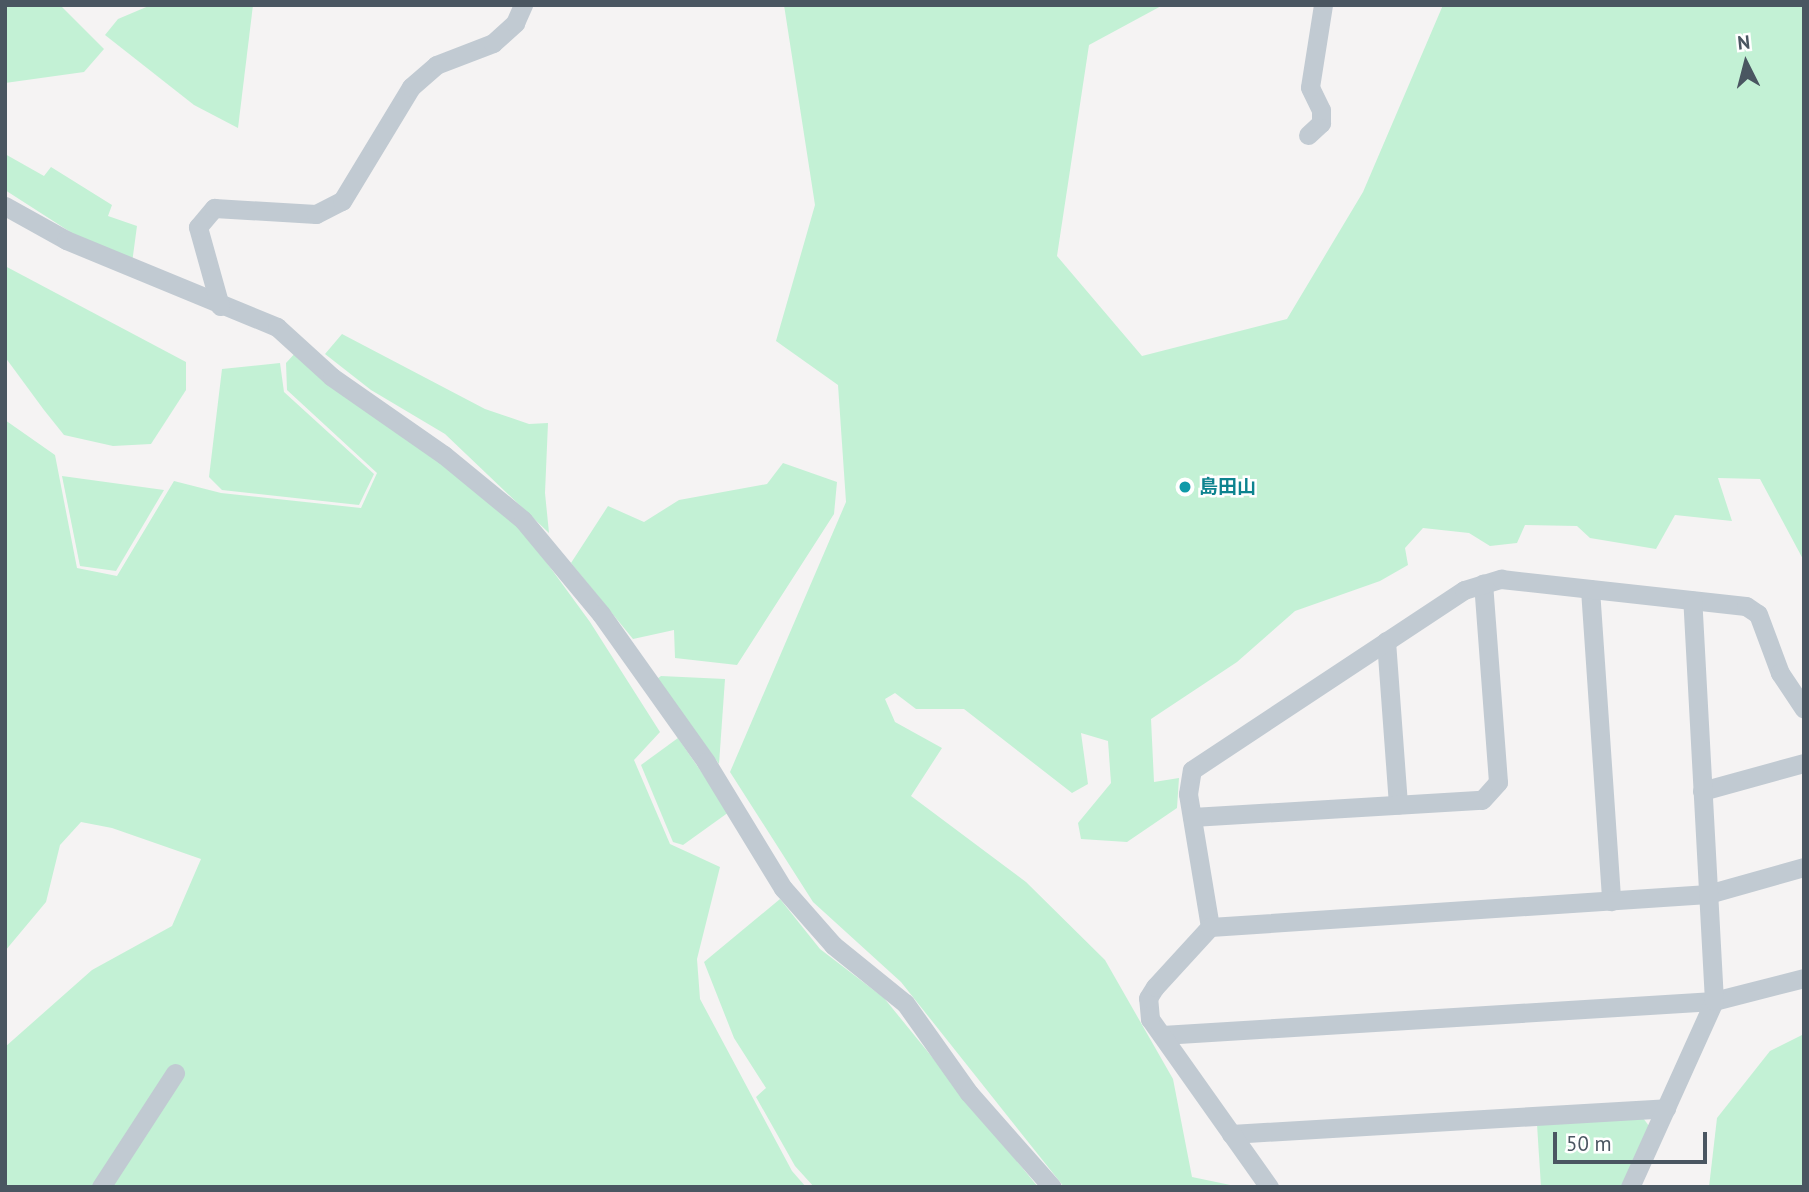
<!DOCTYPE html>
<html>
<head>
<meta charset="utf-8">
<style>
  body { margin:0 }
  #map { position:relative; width:1809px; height:1192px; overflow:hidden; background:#f5f3f3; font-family:"PT Sans","Noto Sans JP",sans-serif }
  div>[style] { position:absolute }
  .green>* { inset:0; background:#c3f1d5 }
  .street>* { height:19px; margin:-9.5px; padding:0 9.5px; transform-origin:9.5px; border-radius:9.5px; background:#c1cad2 }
  .dots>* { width:19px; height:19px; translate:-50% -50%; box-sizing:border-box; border:4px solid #fff; border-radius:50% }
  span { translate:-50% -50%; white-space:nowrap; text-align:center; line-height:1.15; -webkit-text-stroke:5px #fff; paint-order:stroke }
  .culture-label { font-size:19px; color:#0d838f; font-weight:700 }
  .left { translate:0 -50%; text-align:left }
  .frame { position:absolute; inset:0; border:7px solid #4a5661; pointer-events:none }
  .north { position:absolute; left:1711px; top:28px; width:70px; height:70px; -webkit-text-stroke:5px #fff; paint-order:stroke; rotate:354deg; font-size:19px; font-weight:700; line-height:28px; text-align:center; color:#4a5661 }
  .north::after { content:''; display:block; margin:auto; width:24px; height:32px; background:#4a5661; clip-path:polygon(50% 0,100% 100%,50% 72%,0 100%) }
  .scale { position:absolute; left:1553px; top:1132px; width:154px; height:32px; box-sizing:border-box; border:4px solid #4a5661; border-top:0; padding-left:9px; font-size:21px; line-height:24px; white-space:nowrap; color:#4a5661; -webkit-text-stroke:5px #fff; paint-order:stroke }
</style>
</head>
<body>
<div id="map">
  <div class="green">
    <i style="clip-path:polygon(5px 5px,60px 5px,104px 49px,84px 72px,5px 83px)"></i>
    <i style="clip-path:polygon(151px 5px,253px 5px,238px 128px,194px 105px,105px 35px,118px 19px)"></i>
    <i style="clip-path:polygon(784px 5px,1163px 5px,1089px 45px,1057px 256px,1142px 356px,1287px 319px,1363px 192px,1443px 5px,1804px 5px,1804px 561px,1760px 479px,1718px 478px,1732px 521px,1675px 515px,1656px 549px,1590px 538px,1577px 526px,1525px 525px,1517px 543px,1490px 546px,1469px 533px,1423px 528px,1405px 548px,1408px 565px,1380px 581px,1295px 611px,1237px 662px,1151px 719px,1154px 782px,1179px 778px,1177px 808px,1127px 842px,1081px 839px,1078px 823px,1111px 783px,1108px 741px,1081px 733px,1088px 784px,1072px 793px,964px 709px,916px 709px,895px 693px,885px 699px,895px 722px,942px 748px,911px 796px,1026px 882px,1105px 960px,1173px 1079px,1192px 1177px,1240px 1187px,1064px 1187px,901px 982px,813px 902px,730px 772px,846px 502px,838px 385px,776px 341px,815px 205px)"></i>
    <i style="clip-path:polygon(5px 154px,44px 176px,51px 167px,112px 205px,108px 216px,137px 226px,132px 263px,75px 235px,5px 190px)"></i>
    <i style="clip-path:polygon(5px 266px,186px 362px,186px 390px,151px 444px,113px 446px,64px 435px,44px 410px,5px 357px)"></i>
    <i style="clip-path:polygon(342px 334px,485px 409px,529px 424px,548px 423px,545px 493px,549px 533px,445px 434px,371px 390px,325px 354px)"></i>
    <i style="clip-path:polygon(297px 351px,517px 522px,590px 622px,660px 732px,634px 760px,670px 844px,720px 867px,697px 959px,700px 999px,792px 1171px,806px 1187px,5px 1187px,5px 1047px,92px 970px,172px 926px,201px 859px,112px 828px,81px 822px,60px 845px,46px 902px,5px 951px,5px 420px,55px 455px,77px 568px,117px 576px,174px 481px,221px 493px,361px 508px,377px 473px,287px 390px,286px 363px)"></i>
    <i style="clip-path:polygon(280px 363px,284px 392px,374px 474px,359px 505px,222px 490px,209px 477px,222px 369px)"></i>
    <i style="clip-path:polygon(783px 463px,837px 482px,834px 514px,737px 665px,675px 658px,674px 630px,633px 639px,571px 563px,608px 506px,644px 522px,679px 500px,767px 484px)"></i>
    <i style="clip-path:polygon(62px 476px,164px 490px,116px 571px,80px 566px)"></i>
    <i style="clip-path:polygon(661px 676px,725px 679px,719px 764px,657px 679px)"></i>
    <i style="clip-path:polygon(678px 738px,729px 812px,683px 845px,673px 842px,641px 765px)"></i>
    <i style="clip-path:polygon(780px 899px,820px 949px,884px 998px,1038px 1187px,814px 1187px,795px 1166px,756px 1097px,766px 1088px,734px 1038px,704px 962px)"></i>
    <i style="clip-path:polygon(1804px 1034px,1804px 1187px,1709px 1187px,1717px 1118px,1770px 1051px)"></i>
    <i style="clip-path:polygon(1643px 1118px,1649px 1126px,1621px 1187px,1541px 1187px,1537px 1124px)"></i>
  </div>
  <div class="street">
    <i style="left:1308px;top:135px;width:18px;rotate:-43deg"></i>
    <i style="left:1321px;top:123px;width:13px;rotate:-90deg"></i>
    <i style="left:1321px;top:110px;width:25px;rotate:-116deg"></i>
    <i style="left:1310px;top:87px;width:83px;rotate:-81deg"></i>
    <i style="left:5px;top:206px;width:70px;rotate:29.1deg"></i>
    <i style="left:66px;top:240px;width:228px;rotate:22.4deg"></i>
    <i style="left:277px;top:327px;width:74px;rotate:42.3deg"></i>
    <i style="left:332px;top:377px;width:136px;rotate:34.9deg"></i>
    <i style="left:444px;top:455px;width:102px;rotate:39.4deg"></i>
    <i style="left:523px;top:520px;width:122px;rotate:50.3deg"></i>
    <i style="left:601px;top:614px;width:181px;rotate:54.6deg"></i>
    <i style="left:706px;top:762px;width:148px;rotate:58.6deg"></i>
    <i style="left:783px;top:888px;width:76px;rotate:48.7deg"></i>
    <i style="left:833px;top:945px;width:92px;rotate:38.9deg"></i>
    <i style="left:905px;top:1003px;width:110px;rotate:54.6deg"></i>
    <i style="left:969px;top:1093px;width:125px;rotate:48.6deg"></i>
    <i style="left:220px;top:306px;width:82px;rotate:-105.6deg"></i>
    <i style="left:198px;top:227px;width:25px;rotate:-50deg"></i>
    <i style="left:214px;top:208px;width:102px;rotate:3.4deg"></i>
    <i style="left:316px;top:214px;width:29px;rotate:-27deg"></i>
    <i style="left:342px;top:201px;width:133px;rotate:-58.8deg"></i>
    <i style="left:411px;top:87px;width:33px;rotate:-41deg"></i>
    <i style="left:436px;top:65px;width:61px;rotate:-21.1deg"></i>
    <i style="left:493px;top:43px;width:30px;rotate:-42deg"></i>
    <i style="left:515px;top:23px;width:20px;rotate:-66deg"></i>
    <i style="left:1590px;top:589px;width:313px;rotate:86.1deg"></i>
    <i style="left:1386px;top:641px;width:164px;rotate:85.8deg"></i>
    <i style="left:1702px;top:791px;width:106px;rotate:-15.4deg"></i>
    <i style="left:1192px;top:817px;width:290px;rotate:-3.4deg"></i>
    <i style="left:1482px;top:800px;width:24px;rotate:-48deg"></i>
    <i style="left:1498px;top:782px;width:199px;rotate:-94.3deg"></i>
    <i style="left:1210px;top:927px;width:135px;rotate:-99.4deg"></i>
    <i style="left:1188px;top:794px;width:24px;rotate:-81deg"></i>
    <i style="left:1192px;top:770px;width:326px;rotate:-33.5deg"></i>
    <i style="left:1464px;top:590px;width:39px;rotate:-17deg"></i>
    <i style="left:1501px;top:579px;width:246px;rotate:6.3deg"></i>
    <i style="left:1746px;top:606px;width:14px;rotate:34deg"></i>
    <i style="left:1758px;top:614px;width:63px;rotate:69.6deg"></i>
    <i style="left:1780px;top:673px;width:43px;rotate:56.3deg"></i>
    <i style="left:1162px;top:1035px;width:553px;rotate:-3.52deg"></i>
    <i style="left:1714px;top:1001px;width:93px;rotate:-14.3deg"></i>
    <i style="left:1231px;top:1134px;width:436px;rotate:-3.4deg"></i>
    <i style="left:101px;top:1187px;width:136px;rotate:-57deg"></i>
    <i style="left:1269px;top:1187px;width:206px;rotate:-125.3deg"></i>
    <i style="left:1150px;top:1019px;width:21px;rotate:-95deg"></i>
    <i style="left:1148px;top:998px;width:13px;rotate:-58deg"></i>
    <i style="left:1155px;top:987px;width:81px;rotate:-47.5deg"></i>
    <i style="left:1210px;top:927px;width:499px;rotate:-3.8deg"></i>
    <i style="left:1708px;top:894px;width:100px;rotate:-15.7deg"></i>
    <i style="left:1630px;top:1187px;width:204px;rotate:-65.7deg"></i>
    <i style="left:1714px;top:1001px;width:401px;rotate:-93.1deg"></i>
  </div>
  <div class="dots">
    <i style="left:1185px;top:487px;background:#0f9aa8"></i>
  </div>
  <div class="culture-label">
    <span class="left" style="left:1199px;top:487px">島田山</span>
  </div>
  <div class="frame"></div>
  <div class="north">N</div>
  <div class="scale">50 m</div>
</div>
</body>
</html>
